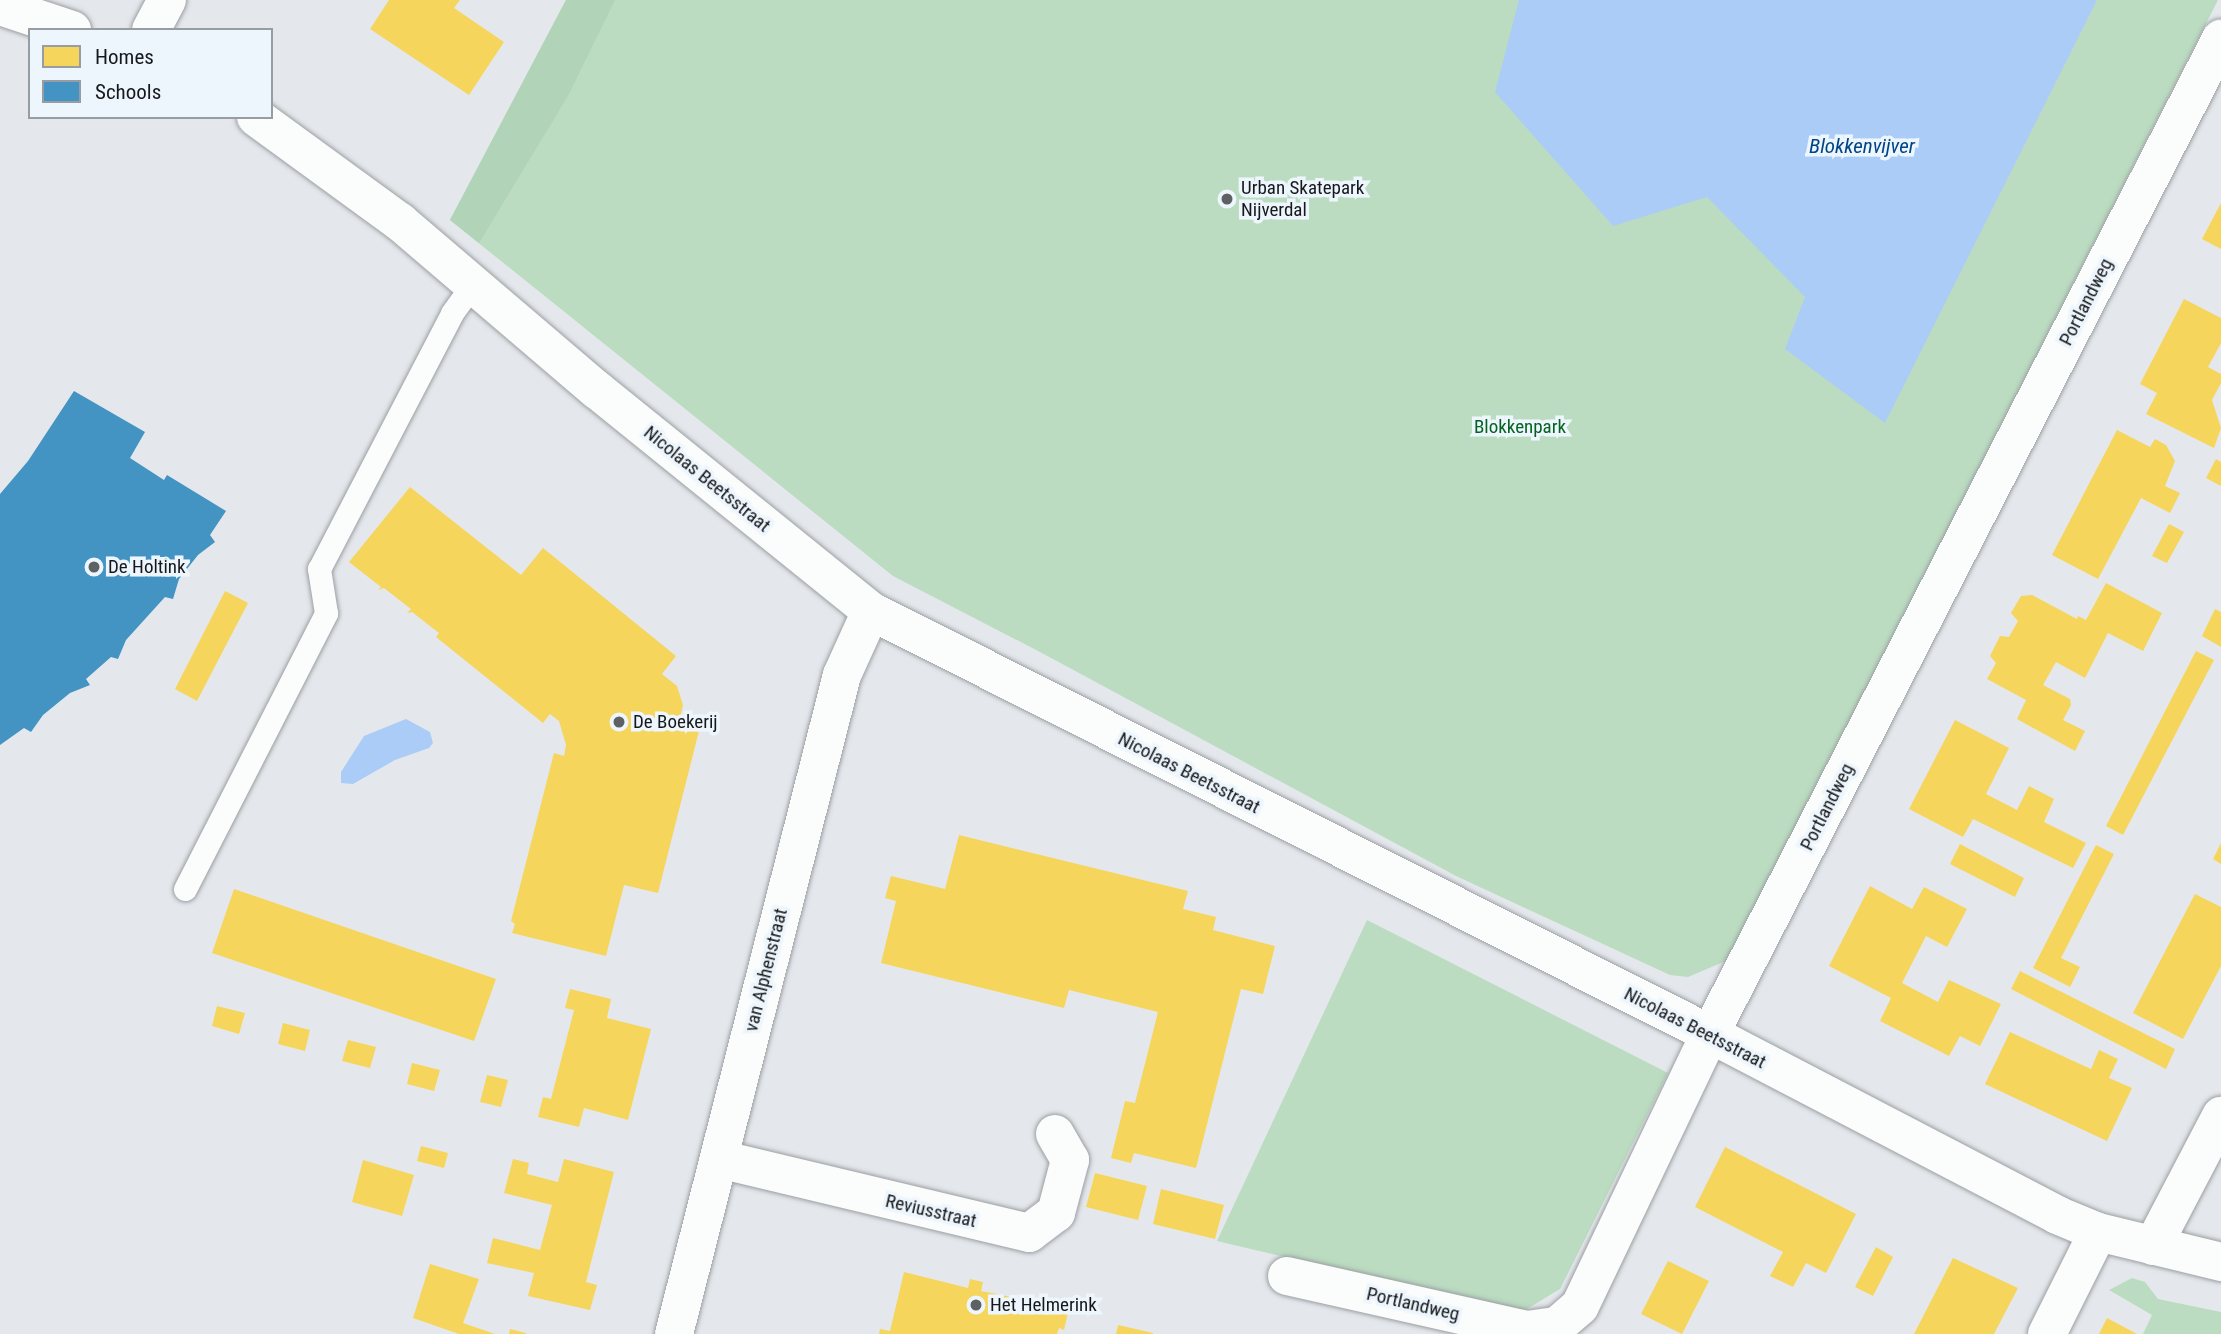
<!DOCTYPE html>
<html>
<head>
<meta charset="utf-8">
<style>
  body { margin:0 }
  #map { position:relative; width:2221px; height:1334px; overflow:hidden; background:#e4e8ec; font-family:"Roboto Condensed",sans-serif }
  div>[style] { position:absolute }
  .green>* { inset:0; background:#bbdcc1 }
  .forest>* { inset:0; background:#b1d3b7 }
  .water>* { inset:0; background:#aaccf7 }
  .homes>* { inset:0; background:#f6d55c }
  .schools>* { inset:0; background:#4393c3 }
  .roads { filter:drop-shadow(0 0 2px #9c9fa2) drop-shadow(0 0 2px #9c9fa2) }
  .lane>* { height:23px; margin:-11.5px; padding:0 11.5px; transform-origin:11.5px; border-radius:11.5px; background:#fbfcfc }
  .street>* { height:38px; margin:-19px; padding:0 19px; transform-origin:19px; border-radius:19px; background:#fbfcfc }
  .dots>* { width:19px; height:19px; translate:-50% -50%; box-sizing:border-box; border:4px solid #eef6fd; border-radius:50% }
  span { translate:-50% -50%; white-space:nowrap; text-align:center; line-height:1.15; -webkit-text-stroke:7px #eef6fd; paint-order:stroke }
  .poi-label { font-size:19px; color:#16181b }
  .left { translate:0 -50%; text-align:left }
  .street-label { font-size:19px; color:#16181b }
  .park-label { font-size:19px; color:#05631f }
  .water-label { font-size:21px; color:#048; font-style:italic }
  .legend { position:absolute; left:28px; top:28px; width:245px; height:91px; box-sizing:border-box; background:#eef6fd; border:2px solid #989da3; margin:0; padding:9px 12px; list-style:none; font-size:21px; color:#16181b }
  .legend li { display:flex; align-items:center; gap:14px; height:35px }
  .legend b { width:35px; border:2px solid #989da3 }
</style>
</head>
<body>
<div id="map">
  <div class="green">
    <i style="clip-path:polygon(566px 0,2218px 0,1728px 960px,1688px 977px,1670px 975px,1456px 876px,1040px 652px,893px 576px,450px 220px)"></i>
    <i style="clip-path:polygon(1367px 920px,1668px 1073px,1560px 1289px,1527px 1309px,1510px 1310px,1217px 1241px)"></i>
    <i style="clip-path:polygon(2132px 1278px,2145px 1282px,2158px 1299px,2221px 1312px,2221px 1334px,2143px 1334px,2152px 1315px,2109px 1290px)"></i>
  </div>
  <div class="forest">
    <i style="clip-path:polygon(566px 0,615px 0,568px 96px,479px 243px,450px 220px)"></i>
  </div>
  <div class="water">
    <i style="clip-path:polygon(1519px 0,2097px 0,1885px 423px,1785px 349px,1805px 297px,1707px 197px,1613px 226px,1495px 92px)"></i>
    <i style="clip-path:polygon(406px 719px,430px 732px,433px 743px,429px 748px,395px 760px,353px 784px,341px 783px,341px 772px,364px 736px)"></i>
  </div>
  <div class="homes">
    <i style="clip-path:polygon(389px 0,460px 0,454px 8px,504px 42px,469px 95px,370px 29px)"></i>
    <i style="clip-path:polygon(2221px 203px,2221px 249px,2202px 239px)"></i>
    <i style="clip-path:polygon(2184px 299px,2221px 318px,2221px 343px,2208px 367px,2221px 374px,2221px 383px,2212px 400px,2221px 428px,2214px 448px,2146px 414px,2157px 393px,2140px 384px)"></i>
    <i style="clip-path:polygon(2117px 430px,2150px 447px,2155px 439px,2166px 445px,2175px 461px,2165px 486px,2180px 493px,2170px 513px,2141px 498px,2098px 579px,2052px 555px)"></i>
    <i style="clip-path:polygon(2216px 459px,2221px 462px,2221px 486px,2206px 478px)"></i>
    <i style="clip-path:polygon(410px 487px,521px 575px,543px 548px,676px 656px,662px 674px,677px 686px,683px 705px,679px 722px,700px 727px,658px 893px,624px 885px,606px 956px,512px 933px,515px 924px,511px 921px,554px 753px,564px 756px,566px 745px,559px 721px,550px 714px,543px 723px,436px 637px,439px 633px,412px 612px,407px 613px,411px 609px,384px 588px,378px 590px,381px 587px,349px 562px)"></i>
    <i style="clip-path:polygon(2169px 524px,2184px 532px,2167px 563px,2152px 556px)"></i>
    <i style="clip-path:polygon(2106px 583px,2162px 613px,2143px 651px,2108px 633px,2085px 678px,2056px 662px,2043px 685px,2070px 699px,2071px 705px,2063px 720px,2085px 731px,2075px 751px,2017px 719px,2026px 700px,1987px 679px,1996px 663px,1990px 656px,2000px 636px,2009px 637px,2018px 621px,2011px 613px,2021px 596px,2032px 595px,2077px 619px,2078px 616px,2086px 620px)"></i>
    <i style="clip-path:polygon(225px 591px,248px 603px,197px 701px,175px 689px)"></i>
    <i style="clip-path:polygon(2215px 609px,2221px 612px,2221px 647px,2202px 636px)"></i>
    <i style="clip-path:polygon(2196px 651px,2214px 660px,2123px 835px,2106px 826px)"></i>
    <i style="clip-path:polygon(1955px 720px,2009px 748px,1986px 794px,2017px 810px,2029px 786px,2054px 799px,2044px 822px,2086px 843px,2073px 868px,1973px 819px,1963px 837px,1909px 809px)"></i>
    <i style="clip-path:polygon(959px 835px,1188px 891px,1183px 909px,1216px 917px,1213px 930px,1275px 946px,1263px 994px,1241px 989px,1196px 1168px,1134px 1153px,1131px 1163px,1111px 1158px,1125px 1101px,1135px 1103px,1158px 1012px,1069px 990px,1064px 1008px,881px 963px,896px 901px,885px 898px,891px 876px,945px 889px)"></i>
    <i style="clip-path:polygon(2221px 843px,2221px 864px,2213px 859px)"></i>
    <i style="clip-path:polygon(1960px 844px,2024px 878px,2015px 897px,1950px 864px)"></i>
    <i style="clip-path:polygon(2096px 845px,2114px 854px,2061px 958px,2080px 967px,2070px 987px,2033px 968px)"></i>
    <i style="clip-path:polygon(1870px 886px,1912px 909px,1924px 887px,1967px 909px,1947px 947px,1926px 936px,1902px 983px,1938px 1002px,1949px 980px,2001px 1004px,1980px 1046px,1960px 1036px,1949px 1056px,1880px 1021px,1891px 998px,1829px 966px)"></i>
    <i style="clip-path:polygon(234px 889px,496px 979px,474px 1041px,212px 953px)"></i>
    <i style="clip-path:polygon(2195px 894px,2221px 907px,2221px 966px,2183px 1039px,2133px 1013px)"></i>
    <i style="clip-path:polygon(2020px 971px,2175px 1049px,2166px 1069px,2011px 989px)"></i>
    <i style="clip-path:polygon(570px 989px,611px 999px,607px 1018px,651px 1029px,628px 1120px,584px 1108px,579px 1127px,538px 1117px,543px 1097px,551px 1099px,574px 1010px,565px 1008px)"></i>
    <i style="clip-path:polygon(217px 1006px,245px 1013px,239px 1034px,212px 1026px)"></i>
    <i style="clip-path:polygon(283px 1023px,310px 1030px,305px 1051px,278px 1044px)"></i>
    <i style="clip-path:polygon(2010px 1032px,2091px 1069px,2099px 1050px,2118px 1059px,2109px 1078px,2132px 1088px,2107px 1141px,1985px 1084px)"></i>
    <i style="clip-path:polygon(348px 1040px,376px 1047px,370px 1068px,342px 1061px)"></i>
    <i style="clip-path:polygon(412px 1063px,440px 1070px,434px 1091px,407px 1084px)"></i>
    <i style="clip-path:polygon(487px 1075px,508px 1080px,501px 1107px,480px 1102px)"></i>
    <i style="clip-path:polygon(421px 1146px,448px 1153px,444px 1168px,417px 1161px)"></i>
    <i style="clip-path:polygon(1725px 1147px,1856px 1214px,1826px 1273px,1806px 1263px,1793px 1287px,1770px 1276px,1783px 1252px,1695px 1207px)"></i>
    <i style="clip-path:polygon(513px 1159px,529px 1163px,527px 1174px,558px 1182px,564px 1159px,614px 1172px,586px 1282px,597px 1285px,590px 1310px,528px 1296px,534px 1273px,487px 1263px,493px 1238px,540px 1250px,552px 1205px,504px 1193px)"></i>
    <i style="clip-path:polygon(363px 1160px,414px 1175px,402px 1216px,352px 1202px)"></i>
    <i style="clip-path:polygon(1095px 1173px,1147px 1186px,1138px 1220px,1086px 1207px)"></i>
    <i style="clip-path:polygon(1161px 1189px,1224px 1205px,1215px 1239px,1153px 1224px)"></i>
    <i style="clip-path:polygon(1876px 1247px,1893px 1257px,1873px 1296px,1855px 1287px)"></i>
    <i style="clip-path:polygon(1953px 1258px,2018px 1288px,1994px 1334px,1914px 1334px)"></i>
    <i style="clip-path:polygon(1668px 1261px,1709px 1281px,1682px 1334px,1641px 1314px)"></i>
    <i style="clip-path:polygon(430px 1264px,479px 1279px,463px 1323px,495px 1334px,459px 1334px,413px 1318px)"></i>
    <i style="clip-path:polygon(904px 1272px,968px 1288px,970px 1279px,983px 1282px,981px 1291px,1069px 1308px,1064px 1330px,1059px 1328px,1057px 1334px,879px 1334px,880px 1329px,890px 1331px)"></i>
    <i style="clip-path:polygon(2107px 1318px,2137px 1334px,2099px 1334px)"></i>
    <i style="clip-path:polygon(1118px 1325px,1153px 1333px,1153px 1334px,1116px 1334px)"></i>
    <i style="clip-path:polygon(510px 1329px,526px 1333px,526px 1334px,509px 1334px)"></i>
  </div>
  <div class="schools">
    <i style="clip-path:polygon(74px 391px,145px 432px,130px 458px,164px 480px,167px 475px,226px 511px,210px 535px,215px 542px,198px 555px,179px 579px,173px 599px,165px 597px,126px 640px,118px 659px,111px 657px,86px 679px,90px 685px,70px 693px,43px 715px,31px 732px,24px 728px,0 745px,0 494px,28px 461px)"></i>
  </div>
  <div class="roads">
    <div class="lane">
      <i style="left:185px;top:889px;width:310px;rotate:-62.9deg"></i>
      <i style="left:326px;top:613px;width:45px;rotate:-99deg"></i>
      <i style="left:319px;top:569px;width:288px;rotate:-62.5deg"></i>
      <i style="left:452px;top:313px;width:36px;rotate:-54deg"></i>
    </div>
    <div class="street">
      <i style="left:0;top:6px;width:76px;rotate:18.4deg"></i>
      <i style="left:151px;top:30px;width:34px;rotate:-62deg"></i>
      <i style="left:256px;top:117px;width:178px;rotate:36.1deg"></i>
      <i style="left:400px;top:222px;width:259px;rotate:40.5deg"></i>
      <i style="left:597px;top:390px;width:352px;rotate:38.9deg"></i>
      <i style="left:871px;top:611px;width:940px;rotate:26.76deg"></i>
      <i style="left:1710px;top:1034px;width:391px;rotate:27.5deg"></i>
      <i style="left:2057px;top:1215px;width:44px;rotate:22.5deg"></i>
      <i style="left:2098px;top:1232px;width:127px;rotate:13.7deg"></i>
      <i style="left:719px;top:1159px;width:319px;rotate:13.4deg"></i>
      <i style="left:1029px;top:1233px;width:34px;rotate:-37deg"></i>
      <i style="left:1056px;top:1213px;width:55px;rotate:-75.2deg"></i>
      <i style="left:1070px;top:1160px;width:30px;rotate:-120deg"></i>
      <i style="left:2153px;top:1246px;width:147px;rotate:-62.4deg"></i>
      <i style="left:1287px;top:1276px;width:246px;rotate:12.7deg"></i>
      <i style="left:1527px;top:1330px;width:30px;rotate:-8deg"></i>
      <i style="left:1557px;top:1326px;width:30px;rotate:-41deg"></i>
      <i style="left:1580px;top:1306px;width:301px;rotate:-64.5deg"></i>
      <i style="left:1710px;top:1034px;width:1119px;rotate:-62.82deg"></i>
      <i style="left:674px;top:1334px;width:680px;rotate:-75.7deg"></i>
      <i style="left:842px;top:675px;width:70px;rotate:-65.6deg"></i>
      <i style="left:2047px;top:1334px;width:114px;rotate:-63.4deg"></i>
    </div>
  </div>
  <div class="dots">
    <i style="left:1227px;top:199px;background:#5e6164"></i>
    <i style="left:94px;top:567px;background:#5e6164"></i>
    <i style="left:619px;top:722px;background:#5e6164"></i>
    <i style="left:976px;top:1305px;background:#5e6164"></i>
  </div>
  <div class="poi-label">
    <span class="left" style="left:1241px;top:199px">Urban Skatepark<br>Nijverdal</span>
    <span class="left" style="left:108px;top:567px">De Holtink</span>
    <span class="left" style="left:633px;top:722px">De Boekerij</span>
    <span class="left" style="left:990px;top:1305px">Het Helmerink</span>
  </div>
  <div class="street-label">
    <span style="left:2086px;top:302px;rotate:-63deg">Portlandweg</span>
    <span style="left:707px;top:479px;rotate:39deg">Nicolaas Beetsstraat</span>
    <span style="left:1189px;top:773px;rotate:27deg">Nicolaas Beetsstraat</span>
    <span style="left:1827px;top:807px;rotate:-63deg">Portlandweg</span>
    <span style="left:766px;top:970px;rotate:-76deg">van Alphenstraat</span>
    <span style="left:1695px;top:1028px;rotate:27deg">Nicolaas Beetsstraat</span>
    <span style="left:931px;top:1211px;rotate:13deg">Reviusstraat</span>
    <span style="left:1413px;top:1304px;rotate:13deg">Portlandweg</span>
  </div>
  <div class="park-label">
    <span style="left:1520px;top:427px">Blokkenpark</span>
  </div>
  <div class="water-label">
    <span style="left:1862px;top:146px">Blokkenvijver</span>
  </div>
  <ul class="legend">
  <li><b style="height:19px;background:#f6d55c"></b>Homes</li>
  <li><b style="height:19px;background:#4393c3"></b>Schools</li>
  </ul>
</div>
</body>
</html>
